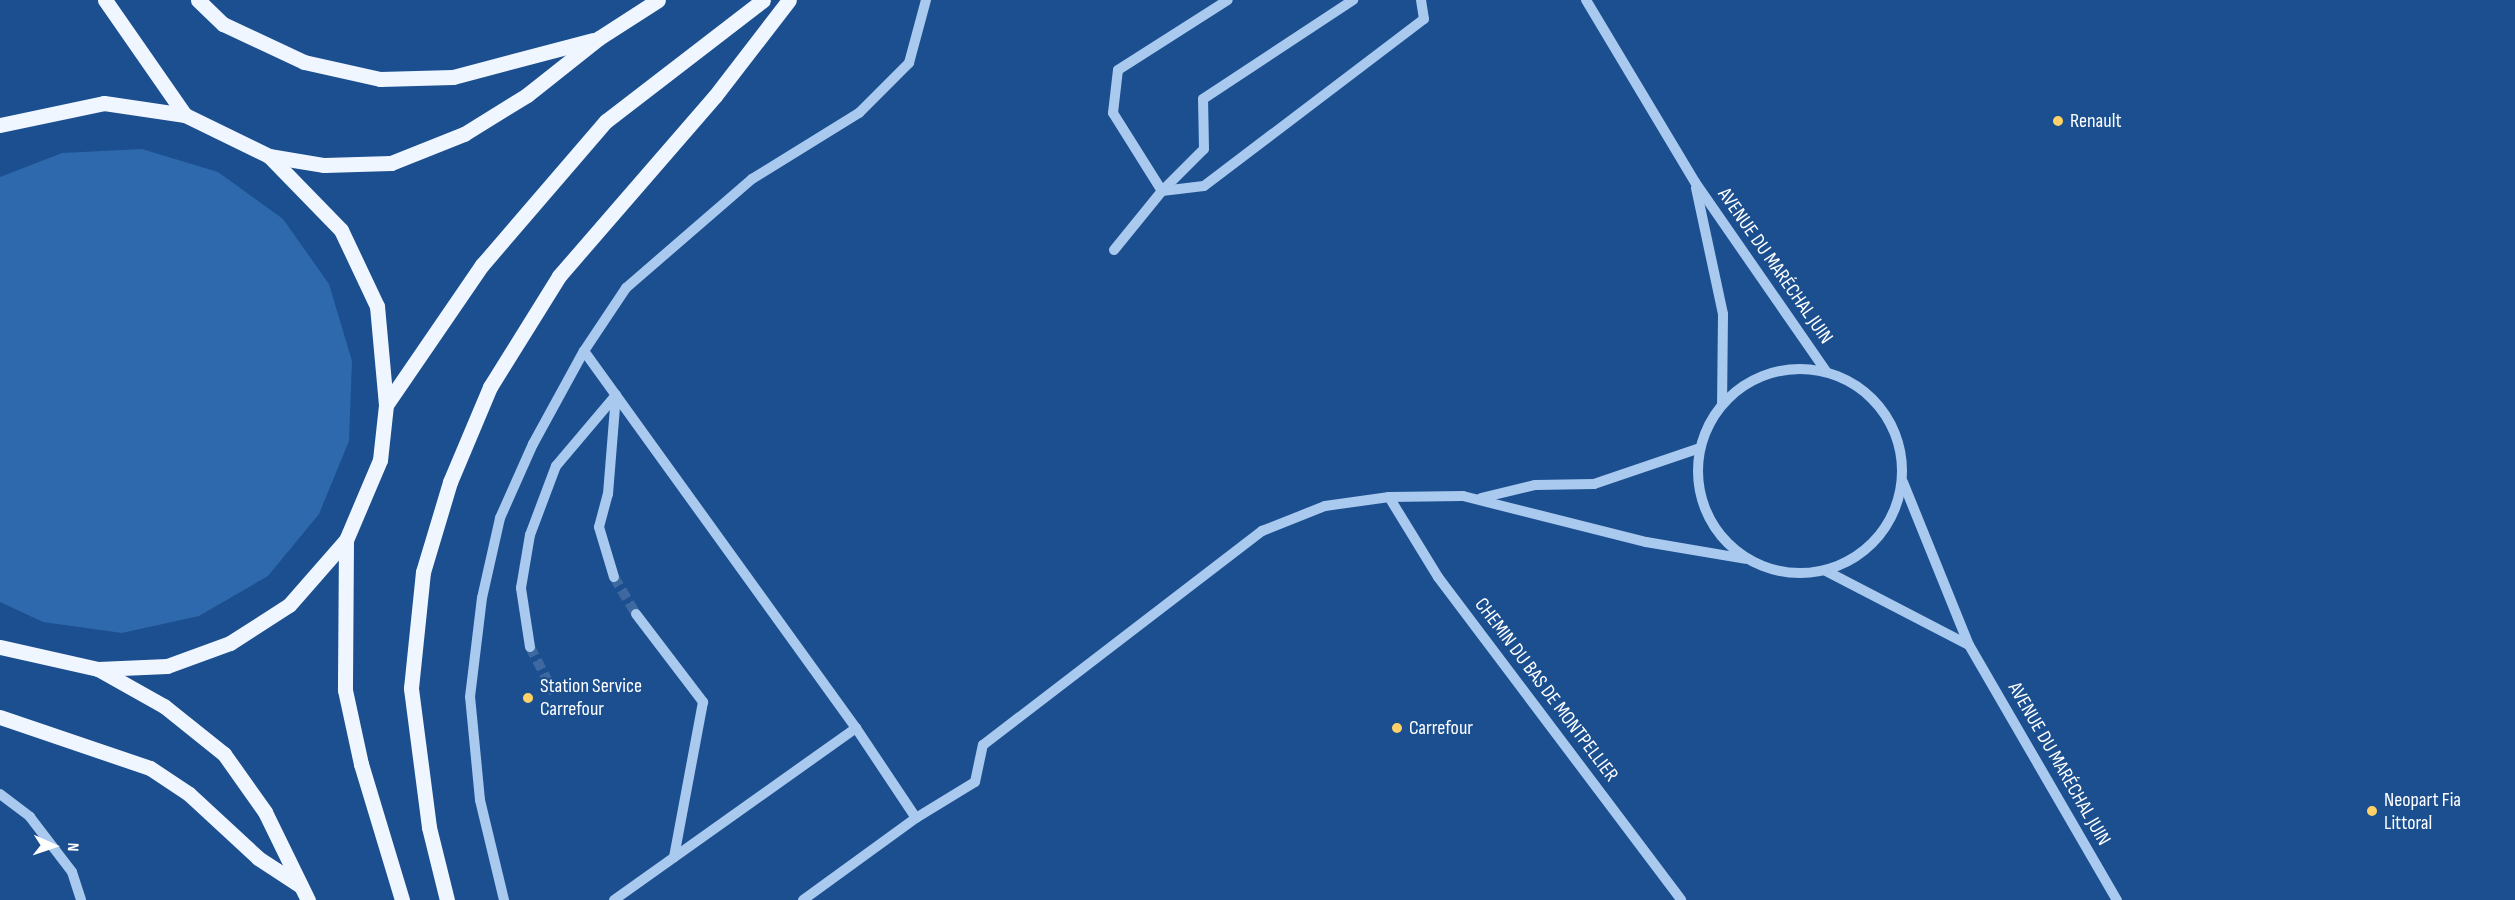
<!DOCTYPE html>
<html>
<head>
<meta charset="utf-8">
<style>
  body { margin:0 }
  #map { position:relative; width:2515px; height:900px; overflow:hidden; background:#1b4f8f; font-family:"Sofia Sans Condensed",sans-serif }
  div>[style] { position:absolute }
  .green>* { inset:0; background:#2e69ad }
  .minor-tunnel>* { height:10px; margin-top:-5px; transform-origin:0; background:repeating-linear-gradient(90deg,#3d69a0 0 10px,transparent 0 15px) }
  .minor>* { height:10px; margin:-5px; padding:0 5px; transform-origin:5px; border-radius:5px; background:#a9c9ee }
  .minor>.ring { margin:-5px; padding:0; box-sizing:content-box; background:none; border:10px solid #a9c9ee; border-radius:50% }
  .major>* { height:15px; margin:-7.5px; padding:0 7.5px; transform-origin:7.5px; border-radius:7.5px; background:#f0f6ff }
  .dots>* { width:16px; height:16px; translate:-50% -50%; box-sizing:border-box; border:3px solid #1b4f8f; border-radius:50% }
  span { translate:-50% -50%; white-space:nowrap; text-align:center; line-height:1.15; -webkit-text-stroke:4.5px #1b4f8f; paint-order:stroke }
  .poi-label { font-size:20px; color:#fff }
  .left { translate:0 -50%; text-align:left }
  .street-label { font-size:20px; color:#fff }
  .north { position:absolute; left:24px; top:816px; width:60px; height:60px; -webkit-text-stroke:4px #1b4f8f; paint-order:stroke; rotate:93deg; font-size:16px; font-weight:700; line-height:24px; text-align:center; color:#fff }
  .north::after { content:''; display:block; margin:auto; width:21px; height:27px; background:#fff; clip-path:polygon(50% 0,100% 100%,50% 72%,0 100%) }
</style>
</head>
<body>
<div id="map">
  <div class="green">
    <i style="clip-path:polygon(142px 149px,218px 172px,283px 219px,329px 284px,352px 361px,349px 441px,319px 514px,268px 576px,199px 616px,122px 633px,43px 622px,0 602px,0 177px,62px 153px)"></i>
  </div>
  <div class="minor-tunnel">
    <i style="left:614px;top:577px;width:43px;rotate:59.3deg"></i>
    <i style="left:530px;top:647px;width:52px;rotate:62.4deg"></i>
  </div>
  <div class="minor">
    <i style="left:1586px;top:0;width:212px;rotate:59.1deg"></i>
    <i style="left:1695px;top:182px;width:229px;rotate:55.3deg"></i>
    <i style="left:1696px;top:188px;width:129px;rotate:77.9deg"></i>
    <i style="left:1723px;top:314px;width:89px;rotate:90.6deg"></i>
    <i style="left:1162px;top:191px;width:42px;rotate:-6.8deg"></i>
    <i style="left:1204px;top:186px;width:276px;rotate:-37.2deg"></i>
    <i style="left:1424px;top:19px;width:19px;rotate:-99deg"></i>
    <i style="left:1162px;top:191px;width:59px;rotate:-45deg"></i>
    <i style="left:1204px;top:149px;width:50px;rotate:-91.1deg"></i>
    <i style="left:1203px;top:99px;width:180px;rotate:-33.4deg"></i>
    <i style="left:1114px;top:250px;width:76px;rotate:-50.9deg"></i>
    <i style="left:1162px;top:191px;width:92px;rotate:-122.1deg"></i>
    <i style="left:1113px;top:113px;width:43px;rotate:-83.4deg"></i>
    <i style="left:1118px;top:70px;width:130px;rotate:-32.5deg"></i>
    <i style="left:584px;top:351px;width:465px;rotate:54.2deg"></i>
    <i style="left:856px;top:728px;width:108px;rotate:56.3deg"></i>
    <i class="ring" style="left:1698px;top:369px;width:194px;height:194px"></i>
    <i style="left:1903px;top:482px;width:176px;rotate:68deg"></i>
    <i style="left:1969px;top:645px;width:295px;rotate:59.9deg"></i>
    <i style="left:1389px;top:497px;width:94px;rotate:58.5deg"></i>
    <i style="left:1438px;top:577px;width:404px;rotate:53deg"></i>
    <i style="left:1481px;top:498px;width:56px;rotate:-13.5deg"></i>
    <i style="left:1535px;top:485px;width:59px;rotate:-1deg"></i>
    <i style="left:1594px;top:484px;width:112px;rotate:-18.8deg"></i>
    <i style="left:1826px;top:571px;width:161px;rotate:27.4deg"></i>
    <i style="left:614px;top:577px;width:52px;rotate:-106.7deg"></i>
    <i style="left:599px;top:527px;width:34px;rotate:-75deg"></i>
    <i style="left:608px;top:494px;width:99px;rotate:-85.4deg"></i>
    <i style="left:636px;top:614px;width:111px;rotate:52.7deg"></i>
    <i style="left:703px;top:702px;width:158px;rotate:100.6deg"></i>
    <i style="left:530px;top:647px;width:60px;rotate:-98.7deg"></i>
    <i style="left:521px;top:588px;width:54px;rotate:-80.4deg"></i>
    <i style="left:530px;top:535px;width:74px;rotate:-69.4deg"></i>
    <i style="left:556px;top:466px;width:93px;rotate:-49.8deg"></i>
    <i style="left:0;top:794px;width:38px;rotate:37deg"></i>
    <i style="left:30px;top:817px;width:69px;rotate:52.6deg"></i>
    <i style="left:72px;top:872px;width:29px;rotate:72deg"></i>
    <i style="left:504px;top:900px;width:103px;rotate:-103.5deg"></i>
    <i style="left:480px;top:800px;width:103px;rotate:-95.5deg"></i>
    <i style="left:470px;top:697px;width:100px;rotate:-83.1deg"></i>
    <i style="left:482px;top:598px;width:82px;rotate:-77.3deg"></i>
    <i style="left:500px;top:518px;width:81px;rotate:-66deg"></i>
    <i style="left:533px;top:444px;width:106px;rotate:-61.3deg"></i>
    <i style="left:584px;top:351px;width:76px;rotate:-56.3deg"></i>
    <i style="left:626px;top:288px;width:167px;rotate:-40.9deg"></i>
    <i style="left:752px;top:179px;width:126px;rotate:-31.7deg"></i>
    <i style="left:859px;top:113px;width:71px;rotate:-45deg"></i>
    <i style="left:909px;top:63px;width:65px;rotate:-74.9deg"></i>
    <i style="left:614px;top:900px;width:297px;rotate:-35.4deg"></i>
    <i style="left:803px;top:900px;width:140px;rotate:-36deg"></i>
    <i style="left:916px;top:818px;width:69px;rotate:-31.4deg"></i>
    <i style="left:975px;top:782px;width:38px;rotate:-78deg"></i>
    <i style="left:983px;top:745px;width:352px;rotate:-37.5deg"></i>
    <i style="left:1262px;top:531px;width:68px;rotate:-21.6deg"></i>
    <i style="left:1325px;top:506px;width:65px;rotate:-8deg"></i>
    <i style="left:1389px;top:497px;width:74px;rotate:-0.8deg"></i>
    <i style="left:1463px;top:496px;width:189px;rotate:14.1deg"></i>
    <i style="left:1646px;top:542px;width:101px;rotate:9.6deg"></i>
  </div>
  <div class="major">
    <i style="left:105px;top:0;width:140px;rotate:55.2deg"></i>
    <i style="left:198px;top:0;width:35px;rotate:44deg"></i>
    <i style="left:223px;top:24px;width:89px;rotate:25.1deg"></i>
    <i style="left:304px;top:62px;width:78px;rotate:12.6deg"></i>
    <i style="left:380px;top:79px;width:73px;rotate:-1.6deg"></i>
    <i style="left:453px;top:77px;width:145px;rotate:-14.8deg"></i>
    <i style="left:0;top:125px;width:106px;rotate:-11.9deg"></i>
    <i style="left:104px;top:103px;width:82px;rotate:8.4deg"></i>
    <i style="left:185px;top:115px;width:93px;rotate:26deg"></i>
    <i style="left:269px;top:156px;width:103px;rotate:45.8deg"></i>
    <i style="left:341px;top:230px;width:84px;rotate:64.7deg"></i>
    <i style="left:377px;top:306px;width:99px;rotate:84.8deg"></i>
    <i style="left:386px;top:405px;width:55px;rotate:96.2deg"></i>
    <i style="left:380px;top:460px;width:87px;rotate:113deg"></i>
    <i style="left:346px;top:540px;width:86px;rotate:131.2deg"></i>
    <i style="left:289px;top:605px;width:70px;rotate:147.2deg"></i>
    <i style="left:230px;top:643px;width:67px;rotate:159.9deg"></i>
    <i style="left:167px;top:666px;width:69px;rotate:177.5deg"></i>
    <i style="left:98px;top:669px;width:100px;rotate:-167.3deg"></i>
    <i style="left:269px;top:156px;width:56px;rotate:9.3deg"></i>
    <i style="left:324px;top:165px;width:67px;rotate:-1.7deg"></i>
    <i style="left:391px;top:163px;width:79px;rotate:-21.7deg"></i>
    <i style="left:464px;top:134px;width:74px;rotate:-31.8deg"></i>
    <i style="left:527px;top:95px;width:92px;rotate:-38.4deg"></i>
    <i style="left:599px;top:38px;width:70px;rotate:-32.8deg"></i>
    <i style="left:386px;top:405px;width:170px;rotate:-55.6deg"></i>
    <i style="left:482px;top:265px;width:190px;rotate:-49.3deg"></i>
    <i style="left:606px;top:121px;width:198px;rotate:-37.6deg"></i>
    <i style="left:346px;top:540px;width:150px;rotate:90.4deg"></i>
    <i style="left:345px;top:690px;width:76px;rotate:77.8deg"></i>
    <i style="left:361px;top:764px;width:142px;rotate:73.2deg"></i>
    <i style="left:98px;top:669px;width:76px;rotate:29.3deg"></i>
    <i style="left:164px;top:706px;width:77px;rotate:38.7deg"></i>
    <i style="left:224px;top:754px;width:71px;rotate:54.7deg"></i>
    <i style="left:265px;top:812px;width:98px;rotate:64deg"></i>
    <i style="left:0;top:717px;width:158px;rotate:18.8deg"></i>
    <i style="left:150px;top:768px;width:47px;rotate:33.7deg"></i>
    <i style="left:189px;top:794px;width:94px;rotate:42.8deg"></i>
    <i style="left:258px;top:858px;width:51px;rotate:33.1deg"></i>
    <i style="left:447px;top:900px;width:75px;rotate:-103.9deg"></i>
    <i style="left:429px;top:827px;width:140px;rotate:-97.4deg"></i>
    <i style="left:411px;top:688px;width:117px;rotate:-84.1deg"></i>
    <i style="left:423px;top:572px;width:94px;rotate:-73.3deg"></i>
    <i style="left:450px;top:482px;width:103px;rotate:-67.2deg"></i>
    <i style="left:490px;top:387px;width:131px;rotate:-58.1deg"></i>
    <i style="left:559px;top:276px;width:238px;rotate:-49.1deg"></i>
    <i style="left:715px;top:96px;width:121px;rotate:-52.4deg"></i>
  </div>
  <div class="dots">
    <i style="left:2058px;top:121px;background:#ffd166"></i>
    <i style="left:528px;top:698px;background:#ffd166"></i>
    <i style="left:1397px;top:728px;background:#ffd166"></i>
    <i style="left:2372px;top:811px;background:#ffd166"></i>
  </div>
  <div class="poi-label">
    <span class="left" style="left:2070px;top:121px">Renault</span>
    <span class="left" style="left:540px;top:698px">Station Service<br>Carrefour</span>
    <span class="left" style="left:1409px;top:728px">Carrefour</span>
    <span class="left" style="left:2384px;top:812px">Neopart Fia<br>Littoral</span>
  </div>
  <div class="street-label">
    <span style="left:1775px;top:266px;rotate:55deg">AVENUE DU MARÉCHAL JUIN</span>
    <span style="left:1546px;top:690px;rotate:53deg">CHEMIN DU BAS DE MONTPELLIER</span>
    <span style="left:2059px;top:764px;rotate:60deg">AVENUE DU MARÉCHAL JUIN</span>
  </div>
  <div class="north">N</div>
</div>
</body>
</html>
